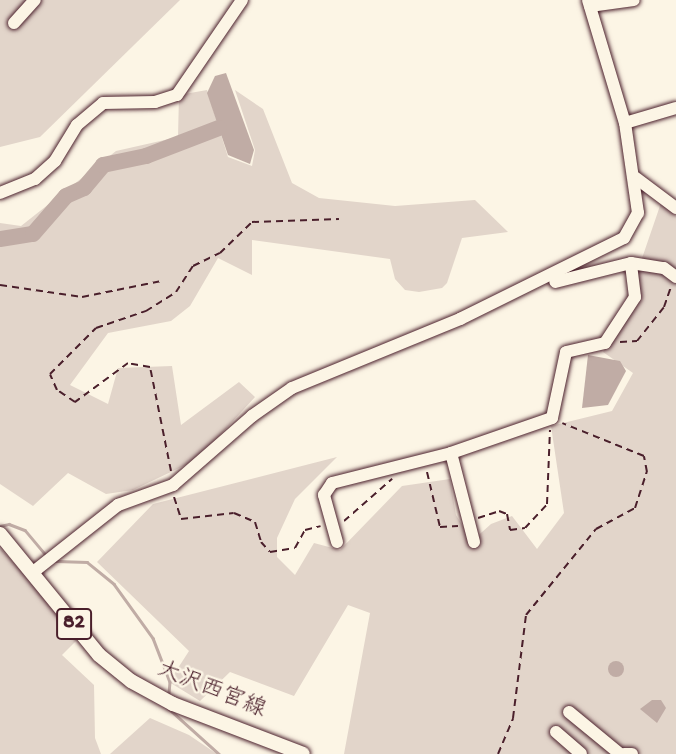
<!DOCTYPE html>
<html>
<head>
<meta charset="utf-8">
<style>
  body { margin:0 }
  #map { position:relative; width:676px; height:754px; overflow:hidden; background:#fcf5e5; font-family:"Gochi Hand","Klee One",sans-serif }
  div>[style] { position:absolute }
  .green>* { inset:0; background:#e2d5ca }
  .water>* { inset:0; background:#c0aca5 }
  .round { border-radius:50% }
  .stream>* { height:2.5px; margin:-1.25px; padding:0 1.25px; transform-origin:1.25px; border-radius:1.25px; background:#c0aca5 }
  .river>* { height:16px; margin:-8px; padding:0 8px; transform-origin:8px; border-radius:8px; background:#c0aca5 }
  .path>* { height:2px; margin-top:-1px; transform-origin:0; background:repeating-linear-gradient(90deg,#4a1f2b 0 7px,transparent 0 12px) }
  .roads { filter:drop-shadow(0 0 2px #4a1f2b) drop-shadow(0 0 2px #4a1f2b) }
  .minor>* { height:12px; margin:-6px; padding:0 6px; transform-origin:6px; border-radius:6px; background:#fcf5e5 }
  .major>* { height:14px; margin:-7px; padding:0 7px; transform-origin:7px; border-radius:7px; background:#fcf5e5 }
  span { translate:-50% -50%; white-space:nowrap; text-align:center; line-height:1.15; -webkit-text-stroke:5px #fcf5e5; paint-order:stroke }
  .shield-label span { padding:2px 5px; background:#fcf5e5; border:2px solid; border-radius:5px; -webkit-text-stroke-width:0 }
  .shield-label { font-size:21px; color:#4a1f2b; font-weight:700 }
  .street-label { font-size:23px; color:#4a1f2b }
</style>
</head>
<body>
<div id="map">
  <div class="green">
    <i style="clip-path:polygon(0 0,180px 0,40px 137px,0 147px)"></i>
    <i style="clip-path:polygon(207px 90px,228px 157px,252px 166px,255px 150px,235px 90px,263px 109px,292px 183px,319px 198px,395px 206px,475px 200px,508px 232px,462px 238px,447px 283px,442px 288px,419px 292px,405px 290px,395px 279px,390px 259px,252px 240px,252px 275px,218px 258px,190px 306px,171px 321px,108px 333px,70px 385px,108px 404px,118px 368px,172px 366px,181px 425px,239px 382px,255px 397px,198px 459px,133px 490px,106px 494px,68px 473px,33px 506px,0 484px,0 223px,21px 226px,116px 151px,178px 137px,179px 95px)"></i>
    <i style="clip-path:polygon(662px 200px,676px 216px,676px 754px,344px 754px,370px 613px,348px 605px,294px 696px,230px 672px,200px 701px,169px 682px,189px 651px,97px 562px,153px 504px,337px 457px,295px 499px,277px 538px,277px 557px,295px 575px,314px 543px,340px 550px,402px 486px,450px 479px,456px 515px,472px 541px,491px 524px,512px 516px,537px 549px,564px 513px,551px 426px,612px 411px,633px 373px,603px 352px,628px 299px)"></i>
    <i style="clip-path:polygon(0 548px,81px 636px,62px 655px,94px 685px,95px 738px,101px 754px,0 754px)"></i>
    <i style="clip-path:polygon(150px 718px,189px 735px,217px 754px,110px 754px)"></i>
  </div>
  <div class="water">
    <i style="clip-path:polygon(226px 73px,254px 150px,250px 164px,228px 155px,207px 93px,215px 76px)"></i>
    <i style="clip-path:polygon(588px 355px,620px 361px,626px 371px,608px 405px,582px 408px)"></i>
    <i class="round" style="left:608px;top:661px;width:16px;height:16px"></i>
    <i style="clip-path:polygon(652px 700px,661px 700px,666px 708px,657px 723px,640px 709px)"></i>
  </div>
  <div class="stream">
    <i style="left:0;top:526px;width:9px;rotate:-13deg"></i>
    <i style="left:9px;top:524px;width:17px;rotate:21deg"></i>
    <i style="left:25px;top:530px;width:34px;rotate:50deg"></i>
    <i style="left:56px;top:561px;width:31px;rotate:2deg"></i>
    <i style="left:87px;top:562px;width:35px;rotate:39deg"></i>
    <i style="left:114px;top:584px;width:67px;rotate:54.2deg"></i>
    <i style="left:153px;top:638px;width:47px;rotate:68.9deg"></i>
    <i style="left:170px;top:682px;width:12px;rotate:95deg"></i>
    <i style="left:168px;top:708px;width:69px;rotate:42deg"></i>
  </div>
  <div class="river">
    <i style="left:0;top:239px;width:33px;rotate:-9deg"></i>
    <i style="left:33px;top:234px;width:50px;rotate:-49deg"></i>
    <i style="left:66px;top:196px;width:20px;rotate:-24deg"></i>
    <i style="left:84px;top:188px;width:30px;rotate:-50deg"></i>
    <i style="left:103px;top:165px;width:44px;rotate:-11.8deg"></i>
    <i style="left:146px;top:156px;width:78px;rotate:-21deg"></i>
  </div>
  <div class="path">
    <i style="left:0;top:285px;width:83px;rotate:8.3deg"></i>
    <i style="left:82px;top:297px;width:81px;rotate:-11.4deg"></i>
    <i style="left:620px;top:342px;width:17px;rotate:-3deg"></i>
    <i style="left:637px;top:341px;width:43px;rotate:-51.5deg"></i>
    <i style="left:664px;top:307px;width:21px;rotate:-71deg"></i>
    <i style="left:171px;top:471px;width:106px;rotate:-101.4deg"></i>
    <i style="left:150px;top:367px;width:22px;rotate:-170deg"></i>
    <i style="left:128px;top:363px;width:66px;rotate:143.7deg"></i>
    <i style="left:75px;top:402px;width:22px;rotate:-146deg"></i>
    <i style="left:57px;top:390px;width:17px;rotate:-114deg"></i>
    <i style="left:50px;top:374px;width:65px;rotate:-45deg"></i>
    <i style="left:96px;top:328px;width:53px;rotate:-18.8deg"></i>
    <i style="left:146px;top:311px;width:36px;rotate:-32deg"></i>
    <i style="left:176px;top:292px;width:31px;rotate:-57deg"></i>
    <i style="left:193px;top:266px;width:30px;rotate:-26deg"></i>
    <i style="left:220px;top:253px;width:45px;rotate:-44.1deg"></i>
    <i style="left:252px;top:222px;width:87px;rotate:-2deg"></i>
    <i style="left:427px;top:472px;width:57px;rotate:76.7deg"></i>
    <i style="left:440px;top:527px;width:18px;rotate:-3deg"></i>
    <i style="left:174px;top:497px;width:23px;rotate:72deg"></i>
    <i style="left:181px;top:519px;width:53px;rotate:-6.5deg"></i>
    <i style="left:234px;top:513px;width:23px;rotate:23deg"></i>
    <i style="left:255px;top:522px;width:21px;rotate:73deg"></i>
    <i style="left:261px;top:542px;width:13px;rotate:48deg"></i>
    <i style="left:270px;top:552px;width:25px;rotate:-9deg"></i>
    <i style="left:295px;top:548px;width:21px;rotate:-61deg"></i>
    <i style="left:305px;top:530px;width:16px;rotate:-14deg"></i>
    <i style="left:478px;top:518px;width:22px;rotate:-18deg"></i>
    <i style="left:499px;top:511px;width:9px;rotate:21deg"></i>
    <i style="left:507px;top:514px;width:16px;rotate:79deg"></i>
    <i style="left:510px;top:530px;width:15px;rotate:-8deg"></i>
    <i style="left:525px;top:528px;width:33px;rotate:-47deg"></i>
    <i style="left:547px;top:504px;width:74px;rotate:-87.7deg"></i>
    <i style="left:344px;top:521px;width:64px;rotate:-41.2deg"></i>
    <i style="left:498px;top:754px;width:39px;rotate:-67deg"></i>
    <i style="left:513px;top:718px;width:104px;rotate:-82.8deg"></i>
    <i style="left:526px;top:615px;width:111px;rotate:-50.9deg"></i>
    <i style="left:596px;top:529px;width:44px;rotate:-28.3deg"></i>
    <i style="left:635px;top:508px;width:38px;rotate:-72deg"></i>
    <i style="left:647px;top:472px;width:16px;rotate:-101deg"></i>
    <i style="left:644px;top:456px;width:88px;rotate:-158.1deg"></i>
  </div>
  <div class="roads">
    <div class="minor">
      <i style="left:588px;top:0;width:128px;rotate:73.3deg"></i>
      <i style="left:625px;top:123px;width:53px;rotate:-16.4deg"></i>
      <i style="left:590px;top:6px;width:44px;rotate:-7.8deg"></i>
      <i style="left:14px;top:23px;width:31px;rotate:-48deg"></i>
      <i style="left:636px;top:178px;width:50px;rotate:36.9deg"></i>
      <i style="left:0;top:193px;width:38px;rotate:-22deg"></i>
      <i style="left:35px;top:179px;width:27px;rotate:-42deg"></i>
      <i style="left:55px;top:161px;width:42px;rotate:-58.6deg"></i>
      <i style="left:77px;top:125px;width:34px;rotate:-40deg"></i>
      <i style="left:103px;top:103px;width:52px;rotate:-1.1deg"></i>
      <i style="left:155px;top:102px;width:23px;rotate:-18deg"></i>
      <i style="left:177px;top:95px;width:115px;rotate:-55.6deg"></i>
      <i style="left:631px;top:263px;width:33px;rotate:9deg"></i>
      <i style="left:664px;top:268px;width:15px;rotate:37deg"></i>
      <i style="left:451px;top:453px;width:107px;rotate:-19.1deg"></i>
      <i style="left:552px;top:418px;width:67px;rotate:-78deg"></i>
      <i style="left:566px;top:352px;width:40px;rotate:-13deg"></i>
      <i style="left:605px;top:343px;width:55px;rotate:-56.9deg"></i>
      <i style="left:635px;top:297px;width:34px;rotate:-97deg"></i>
      <i style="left:631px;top:263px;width:78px;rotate:166deg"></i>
      <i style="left:337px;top:542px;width:49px;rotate:-105.5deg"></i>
      <i style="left:324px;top:495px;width:14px;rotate:-56deg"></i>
      <i style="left:332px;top:483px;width:123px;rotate:-14.1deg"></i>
      <i style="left:451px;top:453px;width:92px;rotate:75.5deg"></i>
      <i style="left:32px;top:573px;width:110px;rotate:-38.3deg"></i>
      <i style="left:118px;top:505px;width:59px;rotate:-20deg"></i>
      <i style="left:173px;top:485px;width:105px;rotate:-41.1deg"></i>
      <i style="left:252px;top:416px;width:49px;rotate:-35deg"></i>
      <i style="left:292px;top:388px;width:182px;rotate:-22.3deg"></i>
      <i style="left:460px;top:319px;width:183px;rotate:-26.3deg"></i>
      <i style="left:624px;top:238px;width:29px;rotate:-61deg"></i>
      <i style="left:638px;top:213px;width:91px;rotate:-98.2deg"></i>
      <i style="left:569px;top:712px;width:66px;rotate:39.5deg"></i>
      <i style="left:556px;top:732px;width:33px;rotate:41deg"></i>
      <i style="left:624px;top:754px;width:8px"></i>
    </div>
    <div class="major">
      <i style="left:0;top:534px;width:156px;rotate:50.7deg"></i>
      <i style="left:99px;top:655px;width:41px;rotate:39.1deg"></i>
      <i style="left:131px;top:681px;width:48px;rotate:28.7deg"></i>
      <i style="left:173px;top:704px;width:139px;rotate:21deg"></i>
    </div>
  </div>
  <div class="shield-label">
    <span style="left:74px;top:624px">82</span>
  </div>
  <div class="street-label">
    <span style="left:211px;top:691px;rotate:22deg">大沢西宮線</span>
  </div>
</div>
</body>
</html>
